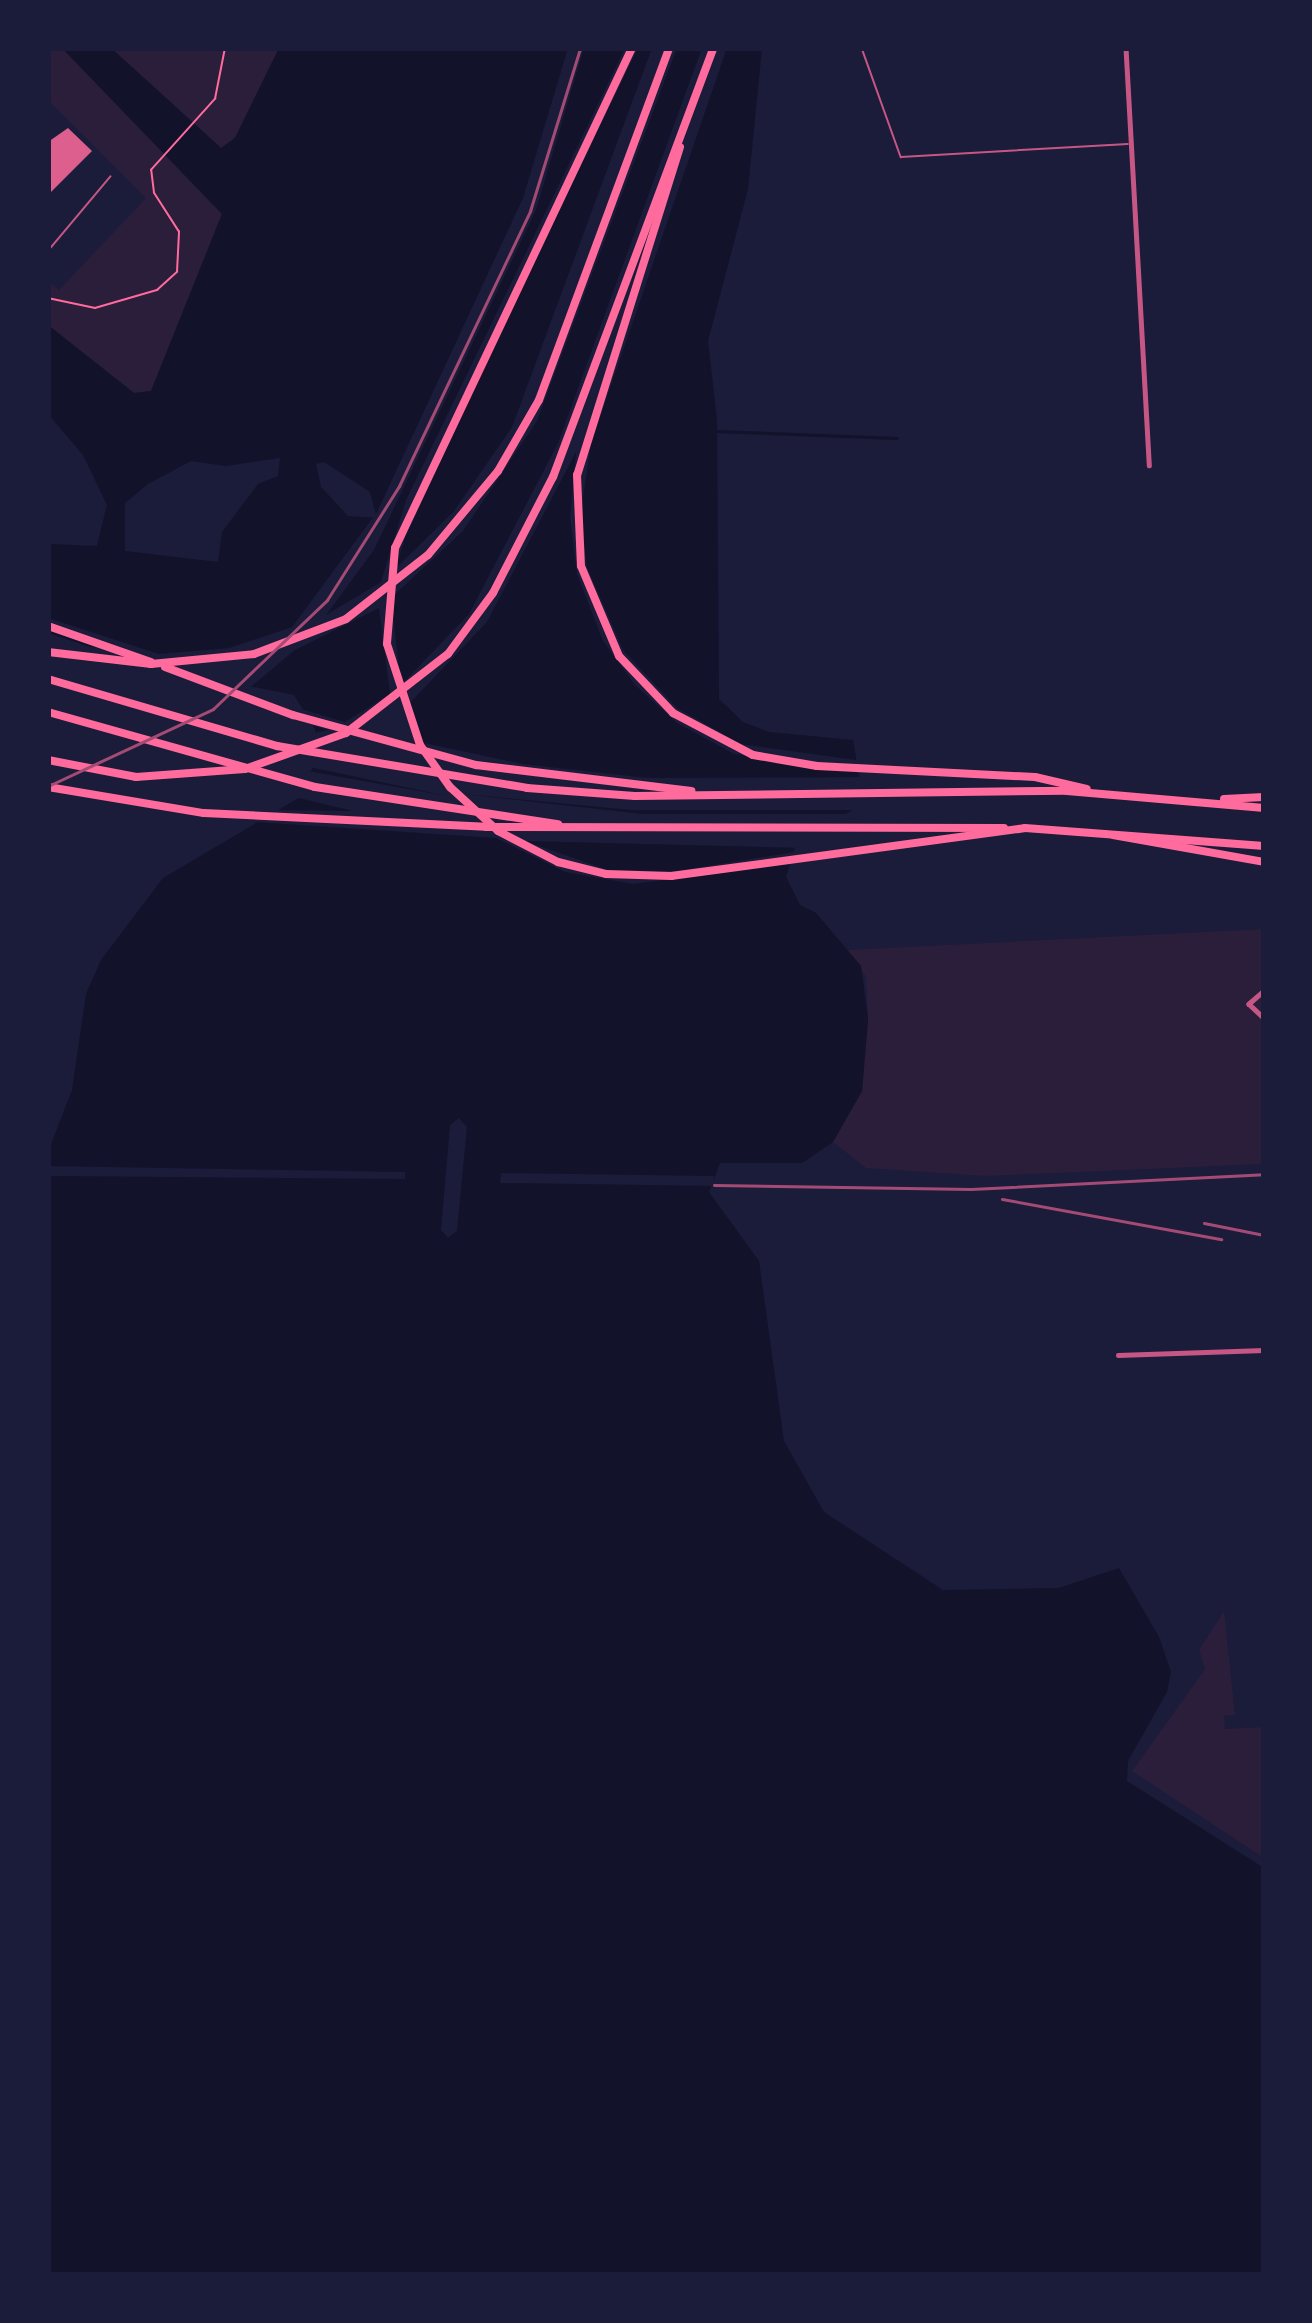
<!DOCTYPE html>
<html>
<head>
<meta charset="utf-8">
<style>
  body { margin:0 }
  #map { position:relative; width:1312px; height:2323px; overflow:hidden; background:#1b1b3a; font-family:Overpass,sans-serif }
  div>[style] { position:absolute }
  .green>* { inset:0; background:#2a1e3b }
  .water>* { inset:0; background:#12122b }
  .pier>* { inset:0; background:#1b1b3a }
  .stream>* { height:3px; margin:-1.5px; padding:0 1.5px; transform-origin:1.5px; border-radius:1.5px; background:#12122b }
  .building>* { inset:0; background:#dd5f8e }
  .path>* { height:1.5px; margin:-0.75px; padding:0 0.75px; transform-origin:0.75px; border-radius:0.75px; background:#ff6b9d }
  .service>* { height:1.5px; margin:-0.75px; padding:0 0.75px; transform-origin:0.75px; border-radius:0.75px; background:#c65784 }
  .minor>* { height:4.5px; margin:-2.25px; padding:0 2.25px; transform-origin:2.25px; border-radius:2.25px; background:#c65784 }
  .motorway>* { height:8px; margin:-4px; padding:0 4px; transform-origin:4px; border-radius:4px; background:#ff6b9d }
  .tram>* { height:3px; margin:-1.5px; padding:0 1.5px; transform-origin:1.5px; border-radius:1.5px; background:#a44b75 }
  .rail>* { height:3px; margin:-1.5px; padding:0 1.5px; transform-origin:1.5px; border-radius:1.5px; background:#a44b75 }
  span { translate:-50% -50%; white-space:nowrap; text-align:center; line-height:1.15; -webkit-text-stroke:9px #1b1b3a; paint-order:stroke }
  .frame { position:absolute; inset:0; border:51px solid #1b1b3a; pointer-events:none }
</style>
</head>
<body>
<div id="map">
  <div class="green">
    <i style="clip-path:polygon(48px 48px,62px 48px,222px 214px,151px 391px,134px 393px,48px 325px,48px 281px,59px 290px,146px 198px,48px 100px)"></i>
    <i style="clip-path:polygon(111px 48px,279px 48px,235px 138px,221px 148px)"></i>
    <i style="clip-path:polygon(1264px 929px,1264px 1164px,984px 1176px,866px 1168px,833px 1142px,862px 1091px,868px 1020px,866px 977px,847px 950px)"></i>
    <i style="clip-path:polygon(1224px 1611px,1235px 1715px,1224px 1716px,1225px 1729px,1264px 1727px,1264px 1858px,1132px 1771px,1205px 1669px,1199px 1650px)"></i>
  </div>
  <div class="water">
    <i style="clip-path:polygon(evenodd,62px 48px,111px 48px,221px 148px,235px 138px,279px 48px,762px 48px,748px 189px,708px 341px,717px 420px,719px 699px,743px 722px,769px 732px,853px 740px,860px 781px,854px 809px,796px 844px,786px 877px,800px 905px,816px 913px,861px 966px,868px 1019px,862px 1091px,833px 1142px,802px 1163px,720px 1163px,709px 1192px,759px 1261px,784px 1441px,824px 1512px,943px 1590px,1059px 1588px,1119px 1568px,1159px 1637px,1171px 1672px,1167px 1692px,1128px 1761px,1127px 1781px,1264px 1868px,1264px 2275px,48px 2275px,48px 1152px,72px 1090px,86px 994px,101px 960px,163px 878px,302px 796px,318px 753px,315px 729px,294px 695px,148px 666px,48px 633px,48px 544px,97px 546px,107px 505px,83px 455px,48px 414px,48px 325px,134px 393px,151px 391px,222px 214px,62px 48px,280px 458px,278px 476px,258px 484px,222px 532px,218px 562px,125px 551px,125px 503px,148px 484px,191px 461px,226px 466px,280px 458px,62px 48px,324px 462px,370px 492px,377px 518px,348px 516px,321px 487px,316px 464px,324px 462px)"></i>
  </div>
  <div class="pier">
    <i style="clip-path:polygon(568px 48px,584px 48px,536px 210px,374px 550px,326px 615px,381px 582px,406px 500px,625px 48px,638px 48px,416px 505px,395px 569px,454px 511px,512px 427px,652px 48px,677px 48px,537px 421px,463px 531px,391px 598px,401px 685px,469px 614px,558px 443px,702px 48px,727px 48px,591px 444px,581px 512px,587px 567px,623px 650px,677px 708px,741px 744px,863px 761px,865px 774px,734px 754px,677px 723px,635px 685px,603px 641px,577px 574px,570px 517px,576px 452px,487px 622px,407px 706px,424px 743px,523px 764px,648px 778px,865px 777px,860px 810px,631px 810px,463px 794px,643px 814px,857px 814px,801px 848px,525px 841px,608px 870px,676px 871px,800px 851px,796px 863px,633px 884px,565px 872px,496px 838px,253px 822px,271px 810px,353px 811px,290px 796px,308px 771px,447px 796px,309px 767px,310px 734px,328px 730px,305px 723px,298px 708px,345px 722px,390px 694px,379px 608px,295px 650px,247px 690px,147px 672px,59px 643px,101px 648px,48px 630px,48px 618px,159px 654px,229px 648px,292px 627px,377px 512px,523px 198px)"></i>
    <i style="clip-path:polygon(459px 1118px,467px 1127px,457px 1231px,448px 1238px,441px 1230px,450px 1125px)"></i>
    <i style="clip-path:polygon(48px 1166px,405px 1172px,405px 1179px,48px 1176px)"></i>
    <i style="clip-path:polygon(501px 1173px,714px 1176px,713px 1186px,500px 1183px)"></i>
  </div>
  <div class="stream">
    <i style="left:717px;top:431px;width:180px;rotate:2.2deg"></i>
  </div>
  <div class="building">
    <i style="clip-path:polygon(68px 128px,92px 151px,48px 195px,48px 142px)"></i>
  </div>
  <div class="path">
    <i style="left:48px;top:298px;width:48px;rotate:12deg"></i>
    <i style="left:95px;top:308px;width:65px;rotate:-16.2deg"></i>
    <i style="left:157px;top:290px;width:27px;rotate:-42deg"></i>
    <i style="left:177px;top:272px;width:40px;rotate:-87.1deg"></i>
    <i style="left:179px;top:232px;width:46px;rotate:-122.7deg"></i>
    <i style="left:154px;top:193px;width:23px;rotate:-97deg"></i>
    <i style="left:151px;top:170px;width:96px;rotate:-48deg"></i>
    <i style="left:215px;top:99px;width:52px;rotate:-78.9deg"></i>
  </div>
  <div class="service">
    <i style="left:862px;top:48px;width:116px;rotate:70.3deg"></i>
    <i style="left:901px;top:157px;width:227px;rotate:-3.3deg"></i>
    <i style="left:48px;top:251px;width:97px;rotate:-50deg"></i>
  </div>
  <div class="minor">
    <i style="left:1126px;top:48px;width:418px;rotate:86.8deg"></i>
    <i style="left:1264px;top:991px;width:20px;rotate:139deg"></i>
    <i style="left:1249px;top:1004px;width:21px;rotate:43deg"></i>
    <i style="left:1118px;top:1355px;width:146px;rotate:-2deg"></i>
  </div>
  <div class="motorway">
    <i style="left:632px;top:48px;width:553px;rotate:115.36deg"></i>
    <i style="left:395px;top:548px;width:96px;rotate:94.8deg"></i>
    <i style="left:387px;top:644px;width:106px;rotate:71.9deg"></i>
    <i style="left:420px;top:745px;width:52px;rotate:54.5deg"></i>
    <i style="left:450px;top:787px;width:65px;rotate:42.5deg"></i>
    <i style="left:498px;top:831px;width:68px;rotate:27.3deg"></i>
    <i style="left:558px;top:862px;width:49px;rotate:14deg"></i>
    <i style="left:606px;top:874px;width:65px;rotate:1.8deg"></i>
    <i style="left:671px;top:876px;width:356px;rotate:-7.7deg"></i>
    <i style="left:680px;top:147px;width:344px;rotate:107.4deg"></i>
    <i style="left:577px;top:475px;width:91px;rotate:87.5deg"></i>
    <i style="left:581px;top:566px;width:98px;rotate:67.1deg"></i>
    <i style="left:619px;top:656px;width:79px;rotate:46.5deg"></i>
    <i style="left:673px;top:713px;width:90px;rotate:27.7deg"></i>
    <i style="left:753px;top:755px;width:65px;rotate:9.8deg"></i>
    <i style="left:817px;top:766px;width:218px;rotate:2.9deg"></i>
    <i style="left:1035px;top:777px;width:53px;rotate:13deg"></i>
    <i style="left:48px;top:626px;width:109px;rotate:19.3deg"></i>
    <i style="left:48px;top:652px;width:104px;rotate:6.6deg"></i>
    <i style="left:151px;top:664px;width:103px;rotate:-5.5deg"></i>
    <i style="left:254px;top:654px;width:98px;rotate:-20.8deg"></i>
    <i style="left:346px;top:619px;width:104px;rotate:-38deg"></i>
    <i style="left:428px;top:555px;width:109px;rotate:-50.2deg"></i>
    <i style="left:498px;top:471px;width:82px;rotate:-60deg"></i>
    <i style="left:539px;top:400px;width:375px;rotate:-69.7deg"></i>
    <i style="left:165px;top:667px;width:137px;rotate:20.6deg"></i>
    <i style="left:293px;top:715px;width:190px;rotate:15.3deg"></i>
    <i style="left:476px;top:765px;width:217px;rotate:6.9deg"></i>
    <i style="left:48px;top:679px;width:239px;rotate:16.3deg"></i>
    <i style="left:277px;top:746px;width:254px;rotate:9.5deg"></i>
    <i style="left:527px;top:788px;width:108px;rotate:4.2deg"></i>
    <i style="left:635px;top:796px;width:432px;rotate:-0.7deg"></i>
    <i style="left:1067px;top:791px;width:198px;rotate:4.9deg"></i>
    <i style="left:48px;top:712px;width:277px;rotate:15.7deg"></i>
    <i style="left:315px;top:787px;width:246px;rotate:8.7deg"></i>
    <i style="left:48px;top:760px;width:90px;rotate:10.9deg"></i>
    <i style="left:136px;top:777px;width:109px;rotate:-4.2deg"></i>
    <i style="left:245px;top:769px;width:107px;rotate:-19.6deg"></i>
    <i style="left:346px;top:733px;width:129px;rotate:-37.8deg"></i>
    <i style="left:448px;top:654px;width:76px;rotate:-53.6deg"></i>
    <i style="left:493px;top:593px;width:131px;rotate:-62.7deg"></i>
    <i style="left:553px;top:477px;width:458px;rotate:-69.5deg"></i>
    <i style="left:48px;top:787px;width:158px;rotate:9.5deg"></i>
    <i style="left:204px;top:813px;width:282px;rotate:2.8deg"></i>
    <i style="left:486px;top:827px;width:518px;rotate:0.11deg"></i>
    <i style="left:1224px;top:799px;width:40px;rotate:-2.9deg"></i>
    <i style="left:1025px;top:828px;width:240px;rotate:4.3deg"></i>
    <i style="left:1113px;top:835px;width:153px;rotate:10.1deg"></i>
  </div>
  <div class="tram">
    <i style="left:48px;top:786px;width:182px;rotate:-25deg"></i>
    <i style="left:213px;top:709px;width:158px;rotate:-43.7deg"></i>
    <i style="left:327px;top:600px;width:135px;rotate:-57.7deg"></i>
    <i style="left:399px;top:486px;width:305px;rotate:-64.5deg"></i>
    <i style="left:530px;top:211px;width:170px;rotate:-72.9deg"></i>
  </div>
  <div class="rail">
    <i style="left:714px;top:1185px;width:257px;rotate:0.9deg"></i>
    <i style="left:971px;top:1189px;width:293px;rotate:-2.9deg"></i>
    <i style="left:1002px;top:1199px;width:223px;rotate:10.4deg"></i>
    <i style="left:1204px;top:1223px;width:61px;rotate:11.3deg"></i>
  </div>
  <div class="frame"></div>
</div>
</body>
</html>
